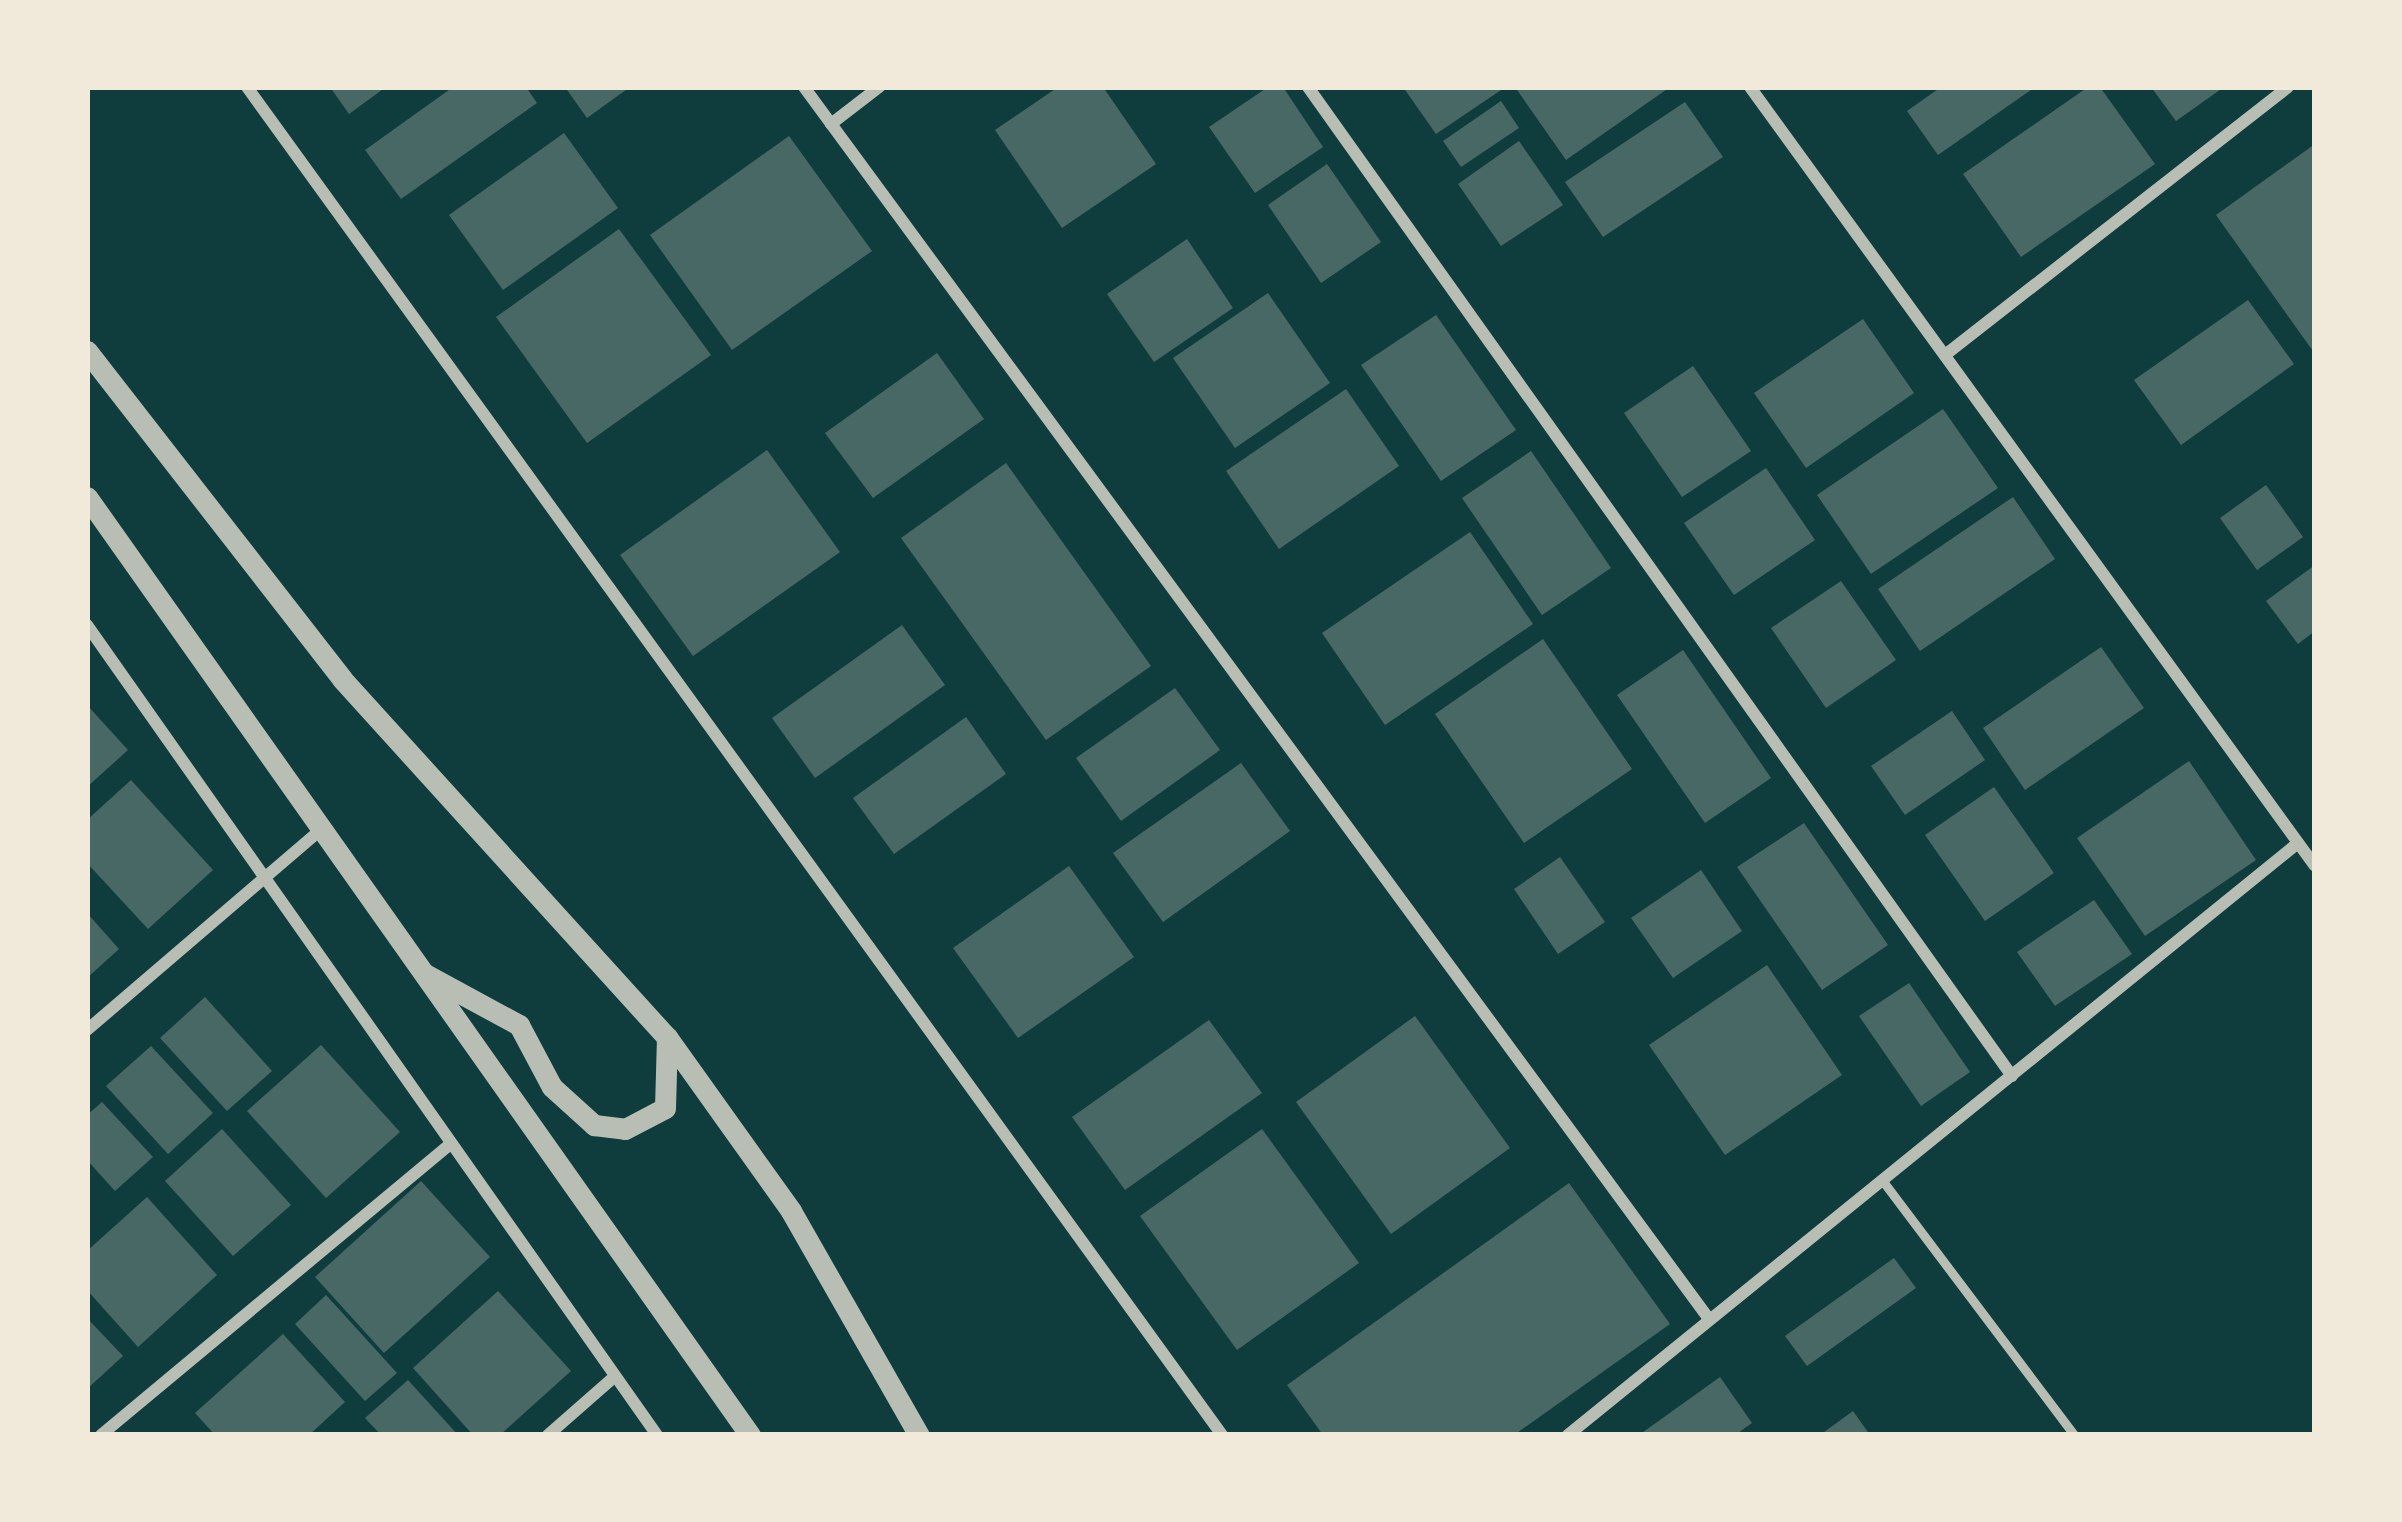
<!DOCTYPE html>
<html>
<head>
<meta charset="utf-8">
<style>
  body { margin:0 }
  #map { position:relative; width:2402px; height:1522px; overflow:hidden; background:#0f3d3e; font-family:Poppins,sans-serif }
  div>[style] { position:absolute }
  .building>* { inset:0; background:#486865 }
  .service>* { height:9px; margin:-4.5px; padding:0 4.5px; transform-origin:4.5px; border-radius:4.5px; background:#b8beb3 }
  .minor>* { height:12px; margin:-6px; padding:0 6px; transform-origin:6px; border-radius:6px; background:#b8beb3 }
  .tertiary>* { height:21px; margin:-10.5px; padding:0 10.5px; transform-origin:10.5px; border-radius:10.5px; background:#b8beb3 }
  span { translate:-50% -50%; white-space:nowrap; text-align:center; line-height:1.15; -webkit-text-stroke:9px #f1e9da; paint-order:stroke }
  .frame { position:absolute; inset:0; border:90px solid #f1e9da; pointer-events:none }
</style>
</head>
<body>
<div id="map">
  <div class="building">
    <i style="clip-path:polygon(330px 87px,386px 87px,349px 114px)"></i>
    <i style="clip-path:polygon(453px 87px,526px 87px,537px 103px,401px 199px,365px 150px)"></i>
    <i style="clip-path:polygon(565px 87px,630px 87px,587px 118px)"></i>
    <i style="clip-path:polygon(1058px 87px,1103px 87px,1156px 164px,1062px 228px,995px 130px)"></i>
    <i style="clip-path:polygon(1268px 87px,1283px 87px,1323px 147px,1255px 193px,1209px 127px)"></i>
    <i style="clip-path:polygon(1403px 87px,1499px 87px,1501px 90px,1436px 134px)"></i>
    <i style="clip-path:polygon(1515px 87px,1670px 87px,1566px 160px)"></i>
    <i style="clip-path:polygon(1941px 87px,2035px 87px,1938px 155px,1907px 111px)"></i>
    <i style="clip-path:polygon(2088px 87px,2100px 87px,2155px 164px,2021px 257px,1963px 174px)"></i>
    <i style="clip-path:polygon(2151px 87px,2224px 87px,2176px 121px)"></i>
    <i style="clip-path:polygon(1501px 101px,1519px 128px,1461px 167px,1443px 141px)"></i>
    <i style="clip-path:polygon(1685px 102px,1723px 157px,1603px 237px,1565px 182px)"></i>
    <i style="clip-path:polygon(564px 133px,618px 208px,503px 290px,449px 215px)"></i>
    <i style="clip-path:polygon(789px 136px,872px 251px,732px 350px,650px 235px)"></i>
    <i style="clip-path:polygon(1519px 141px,1563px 205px,1501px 246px,1458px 184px)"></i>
    <i style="clip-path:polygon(2315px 144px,2315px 354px,2216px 215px)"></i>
    <i style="clip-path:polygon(1327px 164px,1381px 242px,1321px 283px,1268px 205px)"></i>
    <i style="clip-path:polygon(619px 229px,711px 355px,587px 443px,496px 317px)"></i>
    <i style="clip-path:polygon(1187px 239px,1233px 308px,1154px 362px,1107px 294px)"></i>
    <i style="clip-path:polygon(1268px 293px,1330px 383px,1235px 448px,1173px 358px)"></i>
    <i style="clip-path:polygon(2248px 300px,2294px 364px,2181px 445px,2134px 380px)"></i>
    <i style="clip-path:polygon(1436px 315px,1516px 430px,1441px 481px,1361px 365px)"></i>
    <i style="clip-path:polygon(1863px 319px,1914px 393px,1806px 468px,1754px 393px)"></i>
    <i style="clip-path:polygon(937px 353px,984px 419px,873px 498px,825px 433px)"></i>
    <i style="clip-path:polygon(1693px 366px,1751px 451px,1682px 497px,1624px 413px)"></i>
    <i style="clip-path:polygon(1346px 389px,1399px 466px,1279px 549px,1226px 471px)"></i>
    <i style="clip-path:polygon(1943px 409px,1998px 488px,1871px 574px,1817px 495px)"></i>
    <i style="clip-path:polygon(767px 450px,840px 552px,693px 656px,620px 555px)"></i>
    <i style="clip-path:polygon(1531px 451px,1611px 568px,1542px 615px,1462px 498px)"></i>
    <i style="clip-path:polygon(1006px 463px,1151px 666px,1046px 740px,901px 538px)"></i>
    <i style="clip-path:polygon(1766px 468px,1815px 540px,1734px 595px,1684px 523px)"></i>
    <i style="clip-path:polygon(2266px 485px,2303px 537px,2257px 570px,2220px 518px)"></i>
    <i style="clip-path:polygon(2013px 497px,2055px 559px,1920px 651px,1878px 589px)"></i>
    <i style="clip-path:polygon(1470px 532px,1533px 624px,1385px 725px,1322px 633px)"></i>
    <i style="clip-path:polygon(2315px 565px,2315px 631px,2298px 644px,2266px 601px)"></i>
    <i style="clip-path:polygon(1841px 581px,1896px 660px,1826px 708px,1771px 628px)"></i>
    <i style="clip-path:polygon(902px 625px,945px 685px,815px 778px,772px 718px)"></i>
    <i style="clip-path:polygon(1543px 639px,1632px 769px,1524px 843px,1435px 714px)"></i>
    <i style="clip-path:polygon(2101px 647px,2144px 708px,2025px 790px,1983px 728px)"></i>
    <i style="clip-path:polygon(1683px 650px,1771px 778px,1705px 823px,1617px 695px)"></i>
    <i style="clip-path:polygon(1175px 688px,1220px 750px,1121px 821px,1076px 758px)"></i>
    <i style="clip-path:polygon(87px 705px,128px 750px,87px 787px)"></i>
    <i style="clip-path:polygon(1952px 711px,1985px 760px,1905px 815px,1871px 766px)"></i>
    <i style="clip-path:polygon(966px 717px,1006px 774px,894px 854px,853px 798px)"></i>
    <i style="clip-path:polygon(2189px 761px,2256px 860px,2145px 936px,2077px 838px)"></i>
    <i style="clip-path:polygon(1241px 763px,1290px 831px,1163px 922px,1113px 853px)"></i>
    <i style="clip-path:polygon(131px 780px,213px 870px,148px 929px,87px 863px,87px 820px)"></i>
    <i style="clip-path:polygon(1994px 787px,2054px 873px,1985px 921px,1925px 835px)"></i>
    <i style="clip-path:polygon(1804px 823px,1888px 945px,1822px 990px,1737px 867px)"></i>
    <i style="clip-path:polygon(1560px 857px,1605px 922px,1558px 954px,1514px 889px)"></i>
    <i style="clip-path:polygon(1069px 866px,1134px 957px,1018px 1038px,953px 948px)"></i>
    <i style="clip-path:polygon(1701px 870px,1742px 931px,1673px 978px,1631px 918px)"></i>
    <i style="clip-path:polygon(2094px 900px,2132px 954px,2055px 1006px,2017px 952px)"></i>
    <i style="clip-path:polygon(87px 913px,119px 949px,87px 978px)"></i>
    <i style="clip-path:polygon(1767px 965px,1842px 1075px,1725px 1155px,1649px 1045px)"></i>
    <i style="clip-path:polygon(1909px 983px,1970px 1072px,1921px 1106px,1859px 1016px)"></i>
    <i style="clip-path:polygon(205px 997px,272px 1071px,227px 1111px,160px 1038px)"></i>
    <i style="clip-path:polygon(1415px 1016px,1510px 1148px,1391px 1234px,1296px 1102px)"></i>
    <i style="clip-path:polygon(1209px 1020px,1262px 1093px,1125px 1190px,1072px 1117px)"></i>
    <i style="clip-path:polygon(321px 1045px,400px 1132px,326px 1198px,247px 1111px)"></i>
    <i style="clip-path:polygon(151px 1046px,213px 1113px,168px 1154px,106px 1086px)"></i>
    <i style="clip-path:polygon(102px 1102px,153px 1157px,115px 1191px,87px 1160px,87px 1115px)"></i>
    <i style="clip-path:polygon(222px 1129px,291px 1205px,233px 1256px,165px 1181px)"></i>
    <i style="clip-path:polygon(1262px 1129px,1359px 1263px,1237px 1350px,1140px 1216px)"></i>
    <i style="clip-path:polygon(421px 1181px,490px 1257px,384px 1353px,315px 1277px)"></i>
    <i style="clip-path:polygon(1569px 1183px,1670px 1324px,1514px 1435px,1323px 1435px,1287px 1385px)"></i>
    <i style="clip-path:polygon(147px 1197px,217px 1275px,138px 1347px,87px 1290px,87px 1251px)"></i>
    <i style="clip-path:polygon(1894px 1258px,1916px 1288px,1807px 1366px,1785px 1336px)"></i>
    <i style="clip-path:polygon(498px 1291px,571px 1371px,500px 1435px,473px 1435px,413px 1368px)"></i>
    <i style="clip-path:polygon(326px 1295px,397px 1373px,365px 1401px,295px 1324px)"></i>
    <i style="clip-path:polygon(87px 1318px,123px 1356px,87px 1389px)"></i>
    <i style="clip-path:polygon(283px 1334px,345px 1402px,309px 1435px,215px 1435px,195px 1413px)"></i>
    <i style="clip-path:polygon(1720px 1377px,1752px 1423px,1735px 1435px,1639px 1435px)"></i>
    <i style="clip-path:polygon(408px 1380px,458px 1435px,381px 1435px,365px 1418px)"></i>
    <i style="clip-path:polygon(1853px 1411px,1870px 1435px,1820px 1435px)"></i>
  </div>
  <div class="service">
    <i style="left:1882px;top:1180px;width:319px;rotate:53deg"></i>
  </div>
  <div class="minor">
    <i style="left:247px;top:87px;width:1664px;rotate:54.12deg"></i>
    <i style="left:804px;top:87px;width:1529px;rotate:53.7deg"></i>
    <i style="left:1308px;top:87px;width:1214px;rotate:54.56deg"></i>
    <i style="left:1750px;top:87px;width:962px;rotate:54.05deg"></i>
    <i style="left:831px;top:124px;width:61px;rotate:-37.6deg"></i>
    <i style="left:1945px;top:355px;width:435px;rotate:-38deg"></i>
    <i style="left:87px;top:625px;width:990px;rotate:54.87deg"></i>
    <i style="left:87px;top:1030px;width:312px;rotate:-40.6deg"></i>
    <i style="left:101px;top:1435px;width:453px;rotate:-39.8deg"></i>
    <i style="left:548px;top:1435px;width:88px;rotate:-41.3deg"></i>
    <i style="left:1568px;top:1435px;width:940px;rotate:-39.04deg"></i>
  </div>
  <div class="tertiary">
    <i style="left:87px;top:351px;width:415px;rotate:52.1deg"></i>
    <i style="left:342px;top:679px;width:484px;rotate:47.8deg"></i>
    <i style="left:667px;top:1037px;width:214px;rotate:54.5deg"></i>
    <i style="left:791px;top:1211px;width:258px;rotate:60.3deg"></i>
    <i style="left:87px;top:497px;width:1149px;rotate:54.75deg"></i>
    <i style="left:425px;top:974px;width:107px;rotate:28.5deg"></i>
    <i style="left:519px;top:1025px;width:70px;rotate:62deg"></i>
    <i style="left:552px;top:1087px;width:57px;rotate:42.1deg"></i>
    <i style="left:594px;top:1125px;width:31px;rotate:7deg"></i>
    <i style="left:625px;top:1129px;width:45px;rotate:-27.7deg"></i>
    <i style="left:665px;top:1108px;width:71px;rotate:-88.4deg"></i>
  </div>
  <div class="frame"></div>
</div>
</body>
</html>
